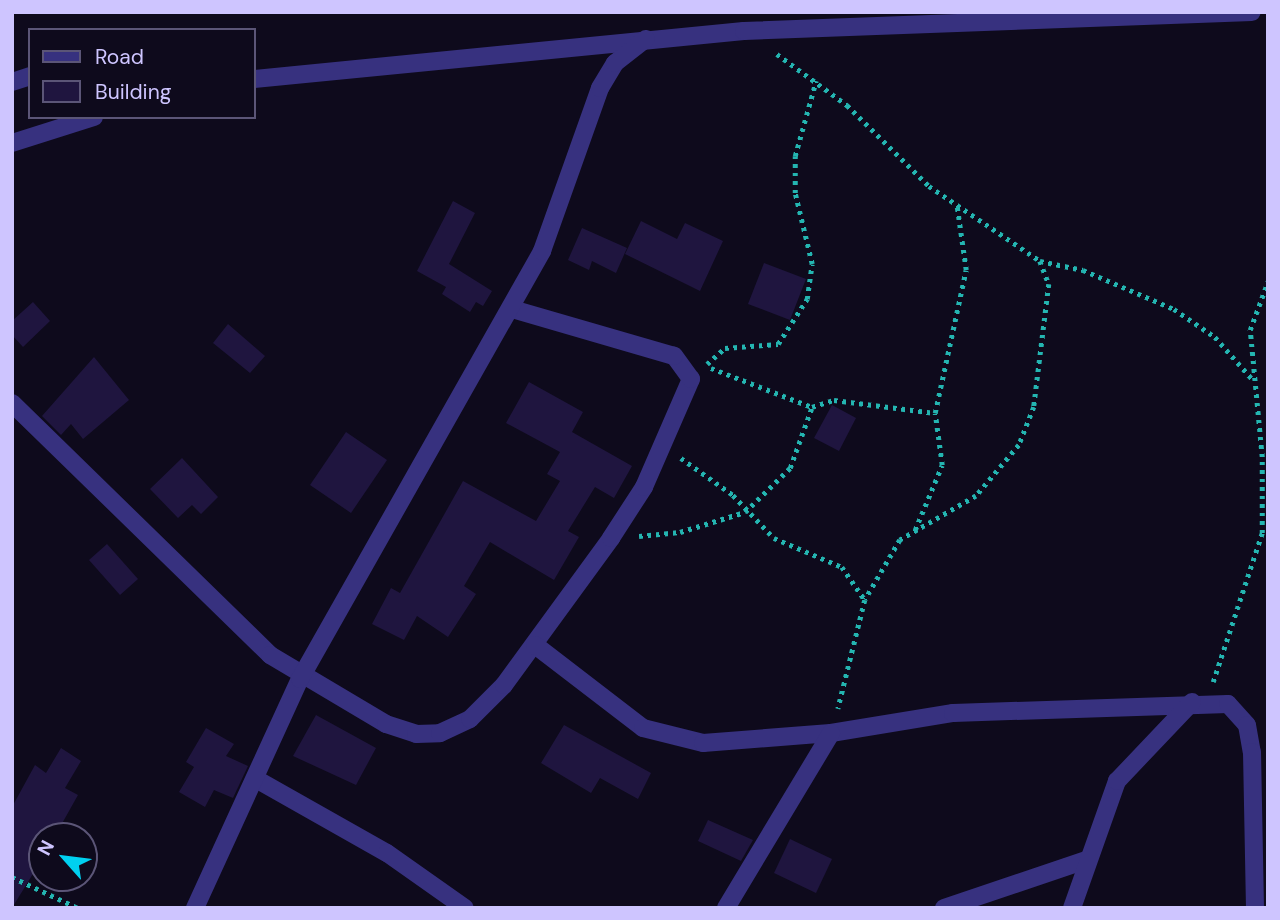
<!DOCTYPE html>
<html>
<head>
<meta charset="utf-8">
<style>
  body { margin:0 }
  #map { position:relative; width:1280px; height:920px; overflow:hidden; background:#0e0a1c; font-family:"DM Sans",sans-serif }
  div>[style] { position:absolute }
  .building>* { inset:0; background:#1f153f }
  .path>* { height:4.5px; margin-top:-2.25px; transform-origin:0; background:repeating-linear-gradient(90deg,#24b5b1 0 3.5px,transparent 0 8.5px) }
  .minor>* { height:18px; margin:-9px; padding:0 9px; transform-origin:9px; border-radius:9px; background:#37317f }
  span { translate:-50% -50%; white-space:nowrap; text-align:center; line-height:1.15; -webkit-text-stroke:5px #0e0a1c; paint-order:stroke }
  .frame { position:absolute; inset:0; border:14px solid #cec5ff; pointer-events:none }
  .legend { position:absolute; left:28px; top:28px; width:228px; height:91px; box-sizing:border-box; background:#0e0a1c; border:2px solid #5b5577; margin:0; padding:9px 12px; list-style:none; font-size:21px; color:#cec5ff }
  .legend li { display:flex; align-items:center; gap:14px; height:35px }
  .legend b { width:35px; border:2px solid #5b5577 }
  .north { position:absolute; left:28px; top:822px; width:70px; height:70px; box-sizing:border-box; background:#0e0a1c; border:2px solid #5b5577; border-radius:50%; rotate:298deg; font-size:19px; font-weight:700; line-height:28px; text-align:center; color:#cec5ff }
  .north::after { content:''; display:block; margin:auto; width:24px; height:32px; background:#00d0f0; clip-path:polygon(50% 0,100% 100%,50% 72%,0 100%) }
</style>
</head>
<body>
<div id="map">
  <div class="building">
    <i style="clip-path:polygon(453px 201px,475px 213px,449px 264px,492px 291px,483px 306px,476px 302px,470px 312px,442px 294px,446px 287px,417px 271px)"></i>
    <i style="clip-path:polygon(641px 221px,677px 239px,685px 223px,723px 241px,700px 291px,625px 254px)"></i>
    <i style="clip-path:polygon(582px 228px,627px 248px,616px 273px,592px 261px,589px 270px,568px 260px)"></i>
    <i style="clip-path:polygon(764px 263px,806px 279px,790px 320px,748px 304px)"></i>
    <i style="clip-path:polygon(33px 302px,50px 321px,23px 347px,12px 335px,12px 321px)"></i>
    <i style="clip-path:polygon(228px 324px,265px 356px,250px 373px,213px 343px)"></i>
    <i style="clip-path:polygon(94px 357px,129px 400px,83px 439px,71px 424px,61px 435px,42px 416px)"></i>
    <i style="clip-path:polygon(529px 382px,583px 412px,572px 432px,632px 466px,614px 498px,595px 487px,568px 531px,579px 537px,554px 580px,490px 542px,464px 586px,476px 594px,448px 637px,417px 616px,404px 640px,372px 624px,391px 588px,400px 593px,463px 481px,536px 521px,560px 481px,547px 474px,560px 452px,506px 423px)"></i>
    <i style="clip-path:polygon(832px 405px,856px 418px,839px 451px,814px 438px)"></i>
    <i style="clip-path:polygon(346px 432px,387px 460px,351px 513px,310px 485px)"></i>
    <i style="clip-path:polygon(182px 458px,218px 497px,201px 514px,192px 505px,178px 518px,150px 489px)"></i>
    <i style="clip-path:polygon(107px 544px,138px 579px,120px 595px,89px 560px)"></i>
    <i style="clip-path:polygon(316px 715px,376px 748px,356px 785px,293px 756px)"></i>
    <i style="clip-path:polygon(564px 725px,651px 773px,638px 799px,600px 778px,591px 793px,541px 763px)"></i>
    <i style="clip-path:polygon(206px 728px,234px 744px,226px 756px,248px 766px,233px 798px,214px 790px,205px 807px,179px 792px,194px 767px,186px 762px)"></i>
    <i style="clip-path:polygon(61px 748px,81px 761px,65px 788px,78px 795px,55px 836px,42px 836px,42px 859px,12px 908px,12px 807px,35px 765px,46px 773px)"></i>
    <i style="clip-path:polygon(708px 820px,753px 840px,741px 861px,698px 841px)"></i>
    <i style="clip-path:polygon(790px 839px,832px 859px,816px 893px,774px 873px)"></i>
  </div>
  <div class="path">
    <i style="left:777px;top:54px;width:87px;rotate:36.1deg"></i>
    <i style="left:847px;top:105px;width:115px;rotate:44.6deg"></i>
    <i style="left:929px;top:186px;width:134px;rotate:34deg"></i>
    <i style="left:1040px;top:261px;width:25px;rotate:69deg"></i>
    <i style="left:1049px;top:284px;width:124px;rotate:97deg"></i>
    <i style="left:1034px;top:407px;width:41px;rotate:111.5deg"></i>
    <i style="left:1019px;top:445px;width:67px;rotate:130.1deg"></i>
    <i style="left:976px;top:496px;width:88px;rotate:149.9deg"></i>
    <i style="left:900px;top:540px;width:69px;rotate:120.3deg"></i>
    <i style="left:865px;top:600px;width:112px;rotate:103.9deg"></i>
    <i style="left:1040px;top:261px;width:44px;rotate:11.8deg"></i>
    <i style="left:1083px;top:270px;width:99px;rotate:23.2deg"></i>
    <i style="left:1174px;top:309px;width:50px;rotate:34.3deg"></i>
    <i style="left:1215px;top:337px;width:59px;rotate:48.4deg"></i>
    <i style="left:707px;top:364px;width:24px;rotate:-42deg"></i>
    <i style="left:725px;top:348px;width:53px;rotate:-4.3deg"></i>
    <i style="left:778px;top:344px;width:54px;rotate:-57.2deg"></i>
    <i style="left:807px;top:299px;width:35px;rotate:-82deg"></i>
    <i style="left:812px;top:264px;width:73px;rotate:-103.5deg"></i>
    <i style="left:795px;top:193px;width:37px;rotate:-90deg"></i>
    <i style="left:795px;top:156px;width:78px;rotate:-74.4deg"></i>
    <i style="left:711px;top:368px;width:108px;rotate:21.1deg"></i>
    <i style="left:812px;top:407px;width:23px;rotate:-18deg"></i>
    <i style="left:834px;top:400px;width:102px;rotate:7.3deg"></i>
    <i style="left:681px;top:458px;width:64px;rotate:35.4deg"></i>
    <i style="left:733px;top:495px;width:59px;rotate:46.4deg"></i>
    <i style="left:774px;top:538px;width:74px;rotate:23.1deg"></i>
    <i style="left:842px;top:567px;width:40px;rotate:55.1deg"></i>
    <i style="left:915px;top:530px;width:70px;rotate:-67.4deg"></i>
    <i style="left:942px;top:465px;width:52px;rotate:-97.7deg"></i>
    <i style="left:935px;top:413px;width:146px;rotate:-77.8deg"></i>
    <i style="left:966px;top:270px;width:64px;rotate:-98.1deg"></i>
    <i style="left:639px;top:536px;width:41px;rotate:-5.6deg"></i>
    <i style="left:680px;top:532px;width:68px;rotate:-17.1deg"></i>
    <i style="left:745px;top:512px;width:63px;rotate:-44.4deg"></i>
    <i style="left:790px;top:468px;width:65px;rotate:-70.2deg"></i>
    <i style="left:1213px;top:682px;width:157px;rotate:-71.8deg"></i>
    <i style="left:1262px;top:533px;width:76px;rotate:-90deg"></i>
    <i style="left:1262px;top:457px;width:128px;rotate:-95.4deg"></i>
    <i style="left:1250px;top:330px;width:52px;rotate:-69.8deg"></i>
    <i style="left:12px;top:877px;width:73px;rotate:25.2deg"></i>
  </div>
  <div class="minor">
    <i style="left:254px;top:79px;width:492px;rotate:-5.6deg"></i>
    <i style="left:744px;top:31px;width:508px;rotate:-2.14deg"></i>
    <i style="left:12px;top:82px;width:19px;rotate:-18deg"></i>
    <i style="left:12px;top:143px;width:86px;rotate:-17.6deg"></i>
    <i style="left:12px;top:403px;width:361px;rotate:44.3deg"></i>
    <i style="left:270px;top:655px;width:135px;rotate:30.7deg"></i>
    <i style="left:386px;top:724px;width:32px;rotate:18deg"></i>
    <i style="left:416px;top:734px;width:24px;rotate:-2deg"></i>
    <i style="left:440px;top:733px;width:33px;rotate:-25deg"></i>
    <i style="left:470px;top:719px;width:48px;rotate:-45deg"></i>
    <i style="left:504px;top:685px;width:182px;rotate:-53.9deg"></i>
    <i style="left:611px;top:538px;width:61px;rotate:-57.1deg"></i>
    <i style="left:644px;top:487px;width:118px;rotate:-66.5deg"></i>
    <i style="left:691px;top:379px;width:29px;rotate:-126deg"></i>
    <i style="left:674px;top:356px;width:169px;rotate:-163.8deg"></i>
    <i style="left:535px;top:645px;width:136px;rotate:37.5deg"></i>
    <i style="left:643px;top:728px;width:62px;rotate:14deg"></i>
    <i style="left:703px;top:743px;width:128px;rotate:-4.5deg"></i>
    <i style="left:831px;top:733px;width:124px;rotate:-9.3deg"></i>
    <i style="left:953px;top:713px;width:275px;rotate:-1.9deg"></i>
    <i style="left:1228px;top:704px;width:28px;rotate:48deg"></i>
    <i style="left:1247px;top:725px;width:27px;rotate:80deg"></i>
    <i style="left:1252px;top:752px;width:156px;rotate:88.9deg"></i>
    <i style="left:256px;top:779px;width:150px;rotate:29.5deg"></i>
    <i style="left:387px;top:853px;width:95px;rotate:35.2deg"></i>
    <i style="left:195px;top:908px;width:252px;rotate:-65.4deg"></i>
    <i style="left:300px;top:679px;width:492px;rotate:-60.5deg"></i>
    <i style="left:542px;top:251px;width:173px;rotate:-70.4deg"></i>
    <i style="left:600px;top:88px;width:29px;rotate:-59deg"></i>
    <i style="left:615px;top:63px;width:39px;rotate:-38deg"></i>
    <i style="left:726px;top:908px;width:204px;rotate:-59deg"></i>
    <i style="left:944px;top:908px;width:150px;rotate:-18.7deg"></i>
    <i style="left:1072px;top:908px;width:135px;rotate:-70.5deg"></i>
    <i style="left:1117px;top:781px;width:109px;rotate:-46.5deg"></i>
  </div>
  <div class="frame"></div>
  <ul class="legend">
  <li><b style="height:9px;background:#37317f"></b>Road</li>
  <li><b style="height:19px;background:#1f153f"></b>Building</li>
  </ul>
  <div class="north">N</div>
</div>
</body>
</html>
